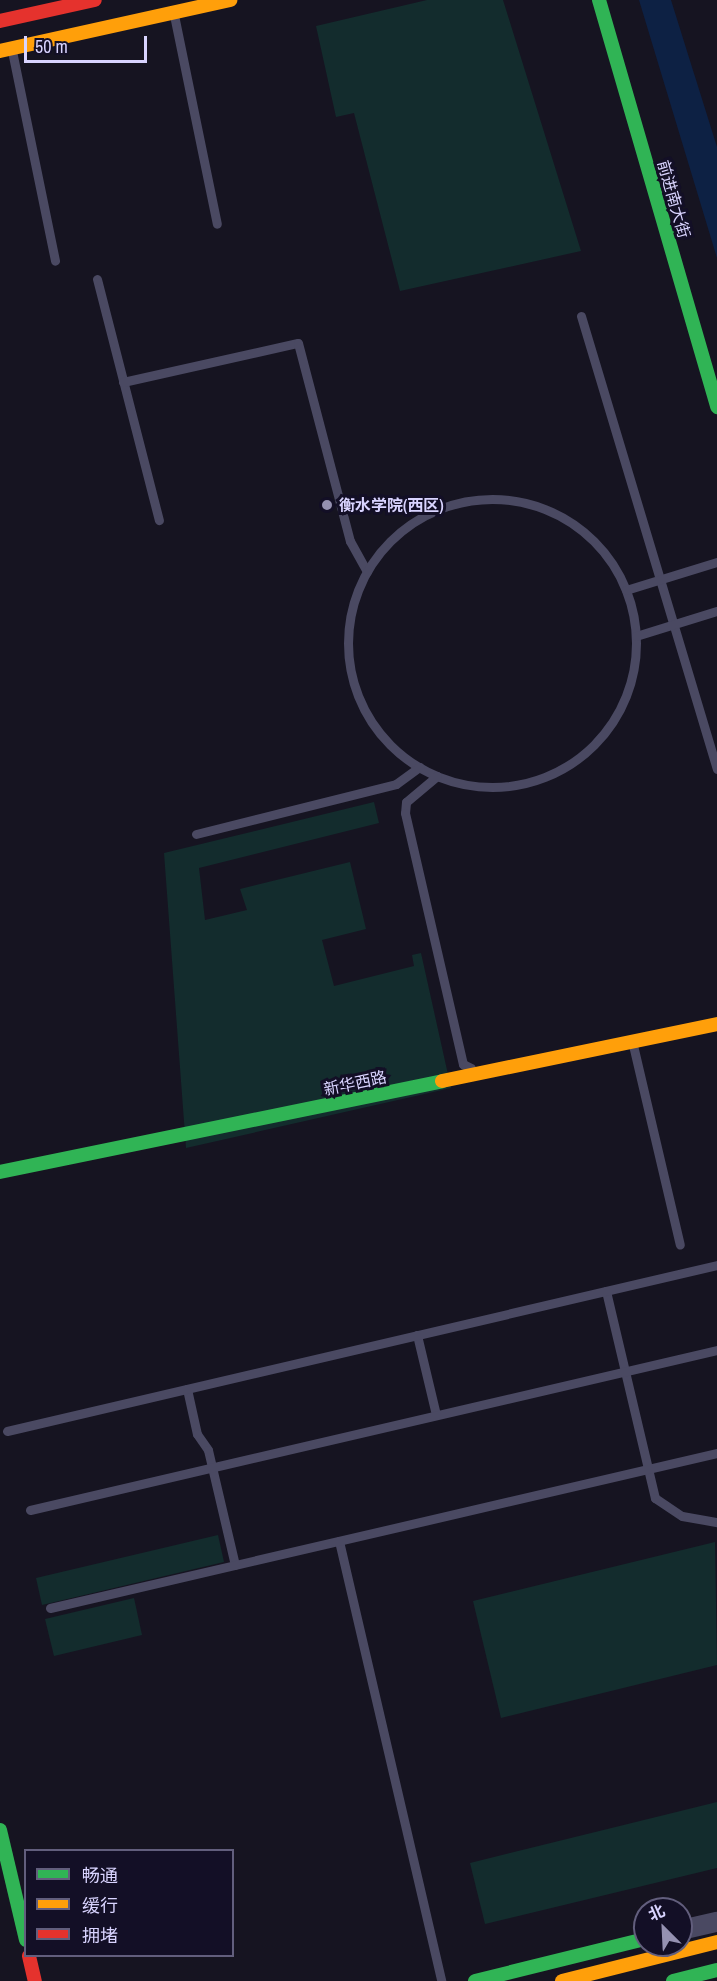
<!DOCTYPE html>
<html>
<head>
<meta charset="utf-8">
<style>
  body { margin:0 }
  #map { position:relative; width:717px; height:1981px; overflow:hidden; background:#161421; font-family:"Archivo Narrow","Noto Sans SC",sans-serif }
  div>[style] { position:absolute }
  .green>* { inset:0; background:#132c2d }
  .water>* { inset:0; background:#0d2144 }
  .lane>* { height:9px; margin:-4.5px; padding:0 4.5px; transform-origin:4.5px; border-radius:4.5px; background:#4a4962 }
  .lane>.ring { margin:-4.5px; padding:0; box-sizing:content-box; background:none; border:9px solid #4a4962; border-radius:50% }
  .street>* { height:20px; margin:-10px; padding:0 10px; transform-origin:10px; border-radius:10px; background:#4a4962 }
  .fast>* { height:14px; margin:-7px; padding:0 7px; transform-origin:7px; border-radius:7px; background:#30b455 }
  .slow>* { height:14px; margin:-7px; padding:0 7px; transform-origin:7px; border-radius:7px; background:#ff9f0a }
  .jam>* { height:14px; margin:-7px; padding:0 7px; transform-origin:7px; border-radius:7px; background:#e5322d }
  .dots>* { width:16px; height:16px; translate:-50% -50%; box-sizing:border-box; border:3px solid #130f26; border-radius:50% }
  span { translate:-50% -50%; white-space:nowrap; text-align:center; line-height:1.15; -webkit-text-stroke:6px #130f26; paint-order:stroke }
  .street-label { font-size:16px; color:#d9d4ff }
  .poi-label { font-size:16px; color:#d9d4ff; font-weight:700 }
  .left { translate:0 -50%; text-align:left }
  .legend { position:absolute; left:24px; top:1849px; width:210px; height:108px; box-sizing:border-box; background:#130f26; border:2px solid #625e7d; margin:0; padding:8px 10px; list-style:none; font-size:18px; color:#d9d4ff }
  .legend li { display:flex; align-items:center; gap:12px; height:30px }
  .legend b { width:30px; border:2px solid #625e7d }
  .north { position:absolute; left:633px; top:1897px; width:60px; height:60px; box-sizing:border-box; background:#130f26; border:2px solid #625e7d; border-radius:50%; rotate:336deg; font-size:16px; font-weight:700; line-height:24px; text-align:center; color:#d9d4ff }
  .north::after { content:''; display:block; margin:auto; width:21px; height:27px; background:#9591b1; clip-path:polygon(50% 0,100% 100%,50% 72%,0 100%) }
  .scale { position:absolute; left:24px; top:36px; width:123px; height:27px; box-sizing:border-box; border:3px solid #d9d4ff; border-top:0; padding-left:8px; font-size:18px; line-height:21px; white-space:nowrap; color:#d9d4ff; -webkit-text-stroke:4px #130f26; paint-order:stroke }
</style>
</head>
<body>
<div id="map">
  <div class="green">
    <i style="clip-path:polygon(427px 0,503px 0,581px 251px,400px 291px,354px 113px,336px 117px,316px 26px)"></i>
    <i style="clip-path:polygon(374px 802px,379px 823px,199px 868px,205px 920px,247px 910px,240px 889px,350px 862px,366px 929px,322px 940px,334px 986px,414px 966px,412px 955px,421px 953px,451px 1088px,186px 1148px,164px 853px)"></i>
    <i style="clip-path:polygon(218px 1535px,224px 1562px,42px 1605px,36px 1578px)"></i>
    <i style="clip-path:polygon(715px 1542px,717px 1665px,501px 1718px,473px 1601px)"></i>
    <i style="clip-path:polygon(134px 1598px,142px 1635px,54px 1656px,45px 1619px)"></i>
    <i style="clip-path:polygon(717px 1802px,717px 1868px,485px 1924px,470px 1863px)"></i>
  </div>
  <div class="water">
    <i style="clip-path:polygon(639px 0,671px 0,717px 147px,717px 258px)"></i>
  </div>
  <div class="lane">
    <i style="left:174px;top:15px;width:213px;rotate:78.4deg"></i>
    <i style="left:12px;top:51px;width:214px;rotate:78.4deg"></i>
    <i style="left:97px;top:279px;width:249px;rotate:75.6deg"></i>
    <i style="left:581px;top:316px;width:473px;rotate:73.3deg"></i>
    <i style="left:123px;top:382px;width:179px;rotate:-12.6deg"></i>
    <i style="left:298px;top:343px;width:205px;rotate:75.3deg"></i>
    <i style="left:350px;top:541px;width:35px;rotate:61deg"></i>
    <i class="ring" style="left:348px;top:499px;width:279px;height:279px"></i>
    <i style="left:626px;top:590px;width:95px;rotate:-17.1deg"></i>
    <i style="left:636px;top:636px;width:85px;rotate:-17.2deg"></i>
    <i style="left:437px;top:776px;width:40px;rotate:140deg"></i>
    <i style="left:406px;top:802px;width:11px;rotate:95deg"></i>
    <i style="left:405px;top:813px;width:258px;rotate:77deg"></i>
    <i style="left:463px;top:1064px;width:9px;rotate:27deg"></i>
    <i style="left:196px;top:834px;width:206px;rotate:-14deg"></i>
    <i style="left:396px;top:784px;width:29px;rotate:-36deg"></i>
    <i style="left:633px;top:1045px;width:205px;rotate:76.8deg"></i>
    <i style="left:606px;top:1291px;width:213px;rotate:76.7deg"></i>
    <i style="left:655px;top:1498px;width:32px;rotate:34deg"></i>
    <i style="left:682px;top:1516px;width:36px;rotate:10deg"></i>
    <i style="left:417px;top:1335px;width:82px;rotate:76.6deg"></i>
    <i style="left:187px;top:1389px;width:46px;rotate:77.5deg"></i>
    <i style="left:197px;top:1434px;width:19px;rotate:55deg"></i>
    <i style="left:208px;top:1450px;width:118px;rotate:76.8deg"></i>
    <i style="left:7px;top:1431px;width:729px;rotate:-13.16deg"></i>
    <i style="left:30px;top:1510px;width:705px;rotate:-13.11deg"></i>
    <i style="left:339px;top:1541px;width:452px;rotate:76.9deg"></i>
    <i style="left:50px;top:1608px;width:685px;rotate:-13.08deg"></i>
  </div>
  <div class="street">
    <i style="left:681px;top:1930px;width:37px;rotate:-13deg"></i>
  </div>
  <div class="fast">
    <i style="left:599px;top:0;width:424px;rotate:73.8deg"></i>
    <i style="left:0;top:1172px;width:451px;rotate:-11.6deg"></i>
    <i style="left:0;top:1830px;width:113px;rotate:76.7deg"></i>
    <i style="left:475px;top:1981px;width:175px;rotate:-13.9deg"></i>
    <i style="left:673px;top:1981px;width:45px;rotate:-14deg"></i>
  </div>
  <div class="slow">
    <i style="left:0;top:51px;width:236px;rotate:-12.5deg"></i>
    <i style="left:442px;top:1081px;width:281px;rotate:-11.7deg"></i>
    <i style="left:562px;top:1981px;width:160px;rotate:-14.1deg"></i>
  </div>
  <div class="jam">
    <i style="left:0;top:21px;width:97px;rotate:-12.5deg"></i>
    <i style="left:29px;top:1956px;width:26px;rotate:77deg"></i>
  </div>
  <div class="dots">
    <i style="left:327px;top:505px;background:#9591b1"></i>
  </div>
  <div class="street-label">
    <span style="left:674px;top:199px;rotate:74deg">前进南大街</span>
    <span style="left:355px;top:1083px;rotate:-12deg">新华西路</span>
  </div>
  <div class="poi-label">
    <span class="left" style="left:339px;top:505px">衡水学院(西区)</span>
  </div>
  <ul class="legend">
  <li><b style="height:8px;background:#30b455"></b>畅通</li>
  <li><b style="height:8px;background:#ff9f0a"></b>缓行</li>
  <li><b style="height:8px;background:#e5322d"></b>拥堵</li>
  </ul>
  <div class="north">北</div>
  <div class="scale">50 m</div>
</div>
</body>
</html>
